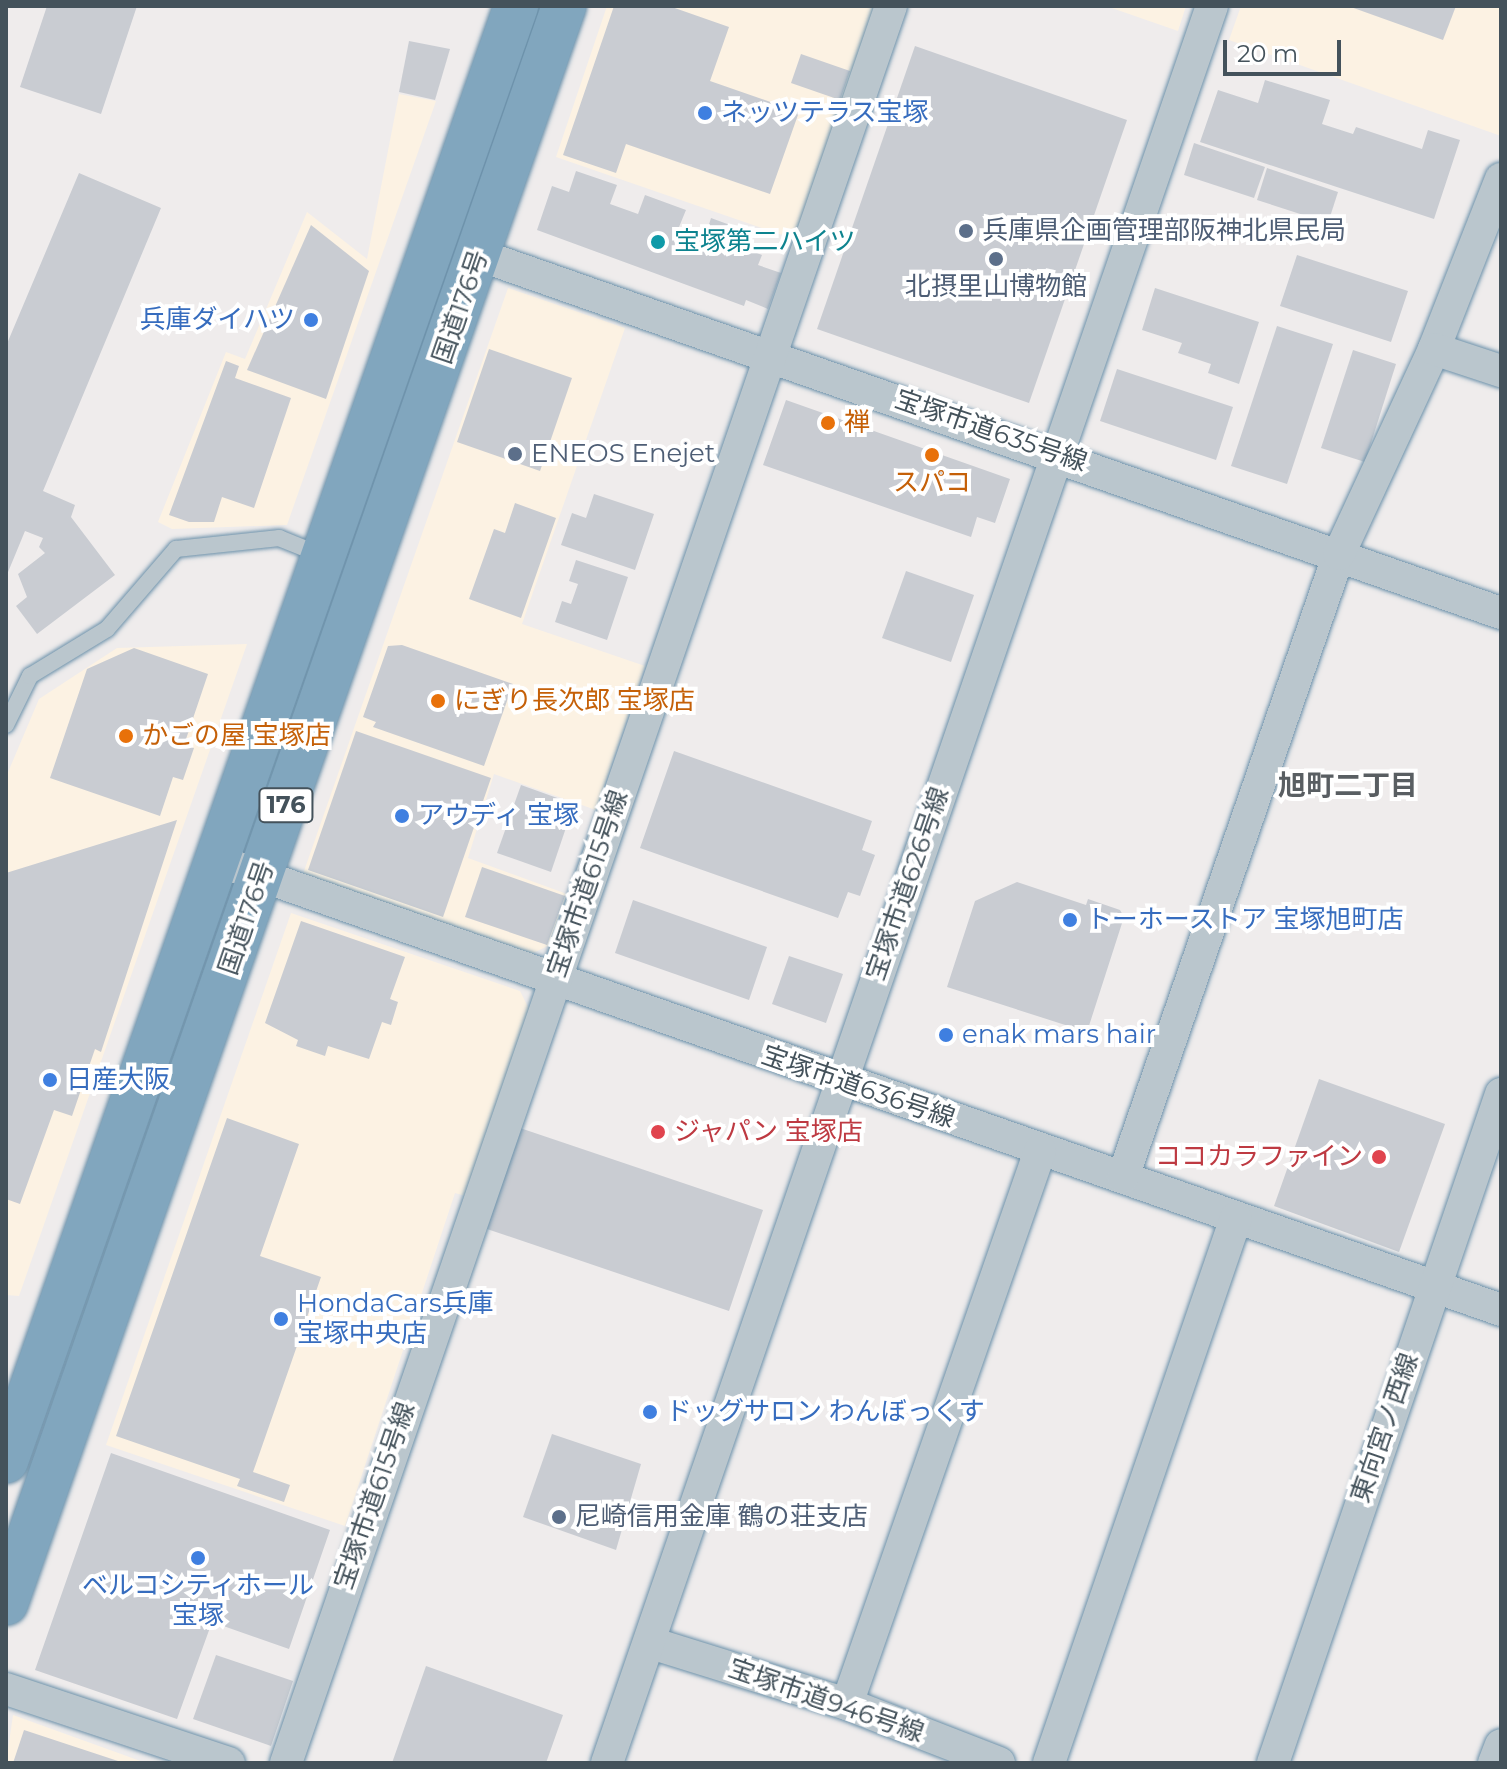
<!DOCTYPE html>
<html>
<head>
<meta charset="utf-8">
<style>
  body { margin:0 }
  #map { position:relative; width:1507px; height:1769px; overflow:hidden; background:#efecec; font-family:Montserrat,"Noto Sans JP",sans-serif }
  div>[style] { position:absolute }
  .commercial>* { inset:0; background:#fcf2e3 }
  .building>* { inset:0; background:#c9ccd2 }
  .roads { filter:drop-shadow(0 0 2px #6c91aa) drop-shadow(0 0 2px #6c91aa) }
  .lane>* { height:16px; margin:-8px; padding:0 8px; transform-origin:8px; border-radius:8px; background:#bac6cd }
  .street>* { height:32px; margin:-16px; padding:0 16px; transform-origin:16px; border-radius:16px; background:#bac6cd }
  .highway>* { height:44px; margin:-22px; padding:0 22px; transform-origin:22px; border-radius:22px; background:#81a6be }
  .dots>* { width:22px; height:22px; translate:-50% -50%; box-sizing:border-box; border:4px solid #fff; border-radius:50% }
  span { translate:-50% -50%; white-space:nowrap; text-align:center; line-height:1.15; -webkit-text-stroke:8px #fff; paint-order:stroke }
  .shield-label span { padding:2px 6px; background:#fff; border:2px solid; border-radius:6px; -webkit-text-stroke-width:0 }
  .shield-label { font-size:24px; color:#44525b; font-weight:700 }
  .shop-label { font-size:26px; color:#366cbe }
  .left { translate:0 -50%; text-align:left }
  .right { translate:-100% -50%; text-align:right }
  .service-label { font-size:26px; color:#4e5e75 }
  .culture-label { font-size:26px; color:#0d838f }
  .street-label { font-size:26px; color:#44525b }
  .food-label { font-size:26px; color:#c56008 }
  .health-label { font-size:26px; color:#be3a42 }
  .neighbourhood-label { font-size:28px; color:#595e62; font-weight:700 }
  .frame { position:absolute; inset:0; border:8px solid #44525b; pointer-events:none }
  .scale { position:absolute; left:1223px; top:40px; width:118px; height:36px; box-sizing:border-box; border:4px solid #44525b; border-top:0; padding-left:10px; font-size:24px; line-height:28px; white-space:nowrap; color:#44525b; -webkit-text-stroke:6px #fff; paint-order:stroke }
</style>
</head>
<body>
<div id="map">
  <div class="commercial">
    <i style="clip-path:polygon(607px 6px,877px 6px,794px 239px,556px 157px)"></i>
    <i style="clip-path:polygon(1106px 6px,1186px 6px,1178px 31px)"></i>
    <i style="clip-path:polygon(1241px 6px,1501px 6px,1501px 136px,1229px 40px)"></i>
    <i style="clip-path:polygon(399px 94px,436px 101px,287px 525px,172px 529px,158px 522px,226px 352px,245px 359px,307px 212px,367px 259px)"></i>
    <i style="clip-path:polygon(508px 288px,625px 328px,522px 624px,645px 666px,596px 810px,494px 774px,468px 858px,567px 894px,548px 946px,531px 954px,303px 874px)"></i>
    <i style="clip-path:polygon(247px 644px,19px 1296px,6px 1295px,6px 777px,39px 699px,117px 648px)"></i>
    <i style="clip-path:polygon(291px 913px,520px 991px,530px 1011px,465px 1196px,455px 1193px,345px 1526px,106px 1445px)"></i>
    <i style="clip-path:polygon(13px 1715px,146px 1763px,6px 1763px)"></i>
  </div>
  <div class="building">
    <i style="clip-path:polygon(47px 6px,137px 6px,101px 114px,20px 87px)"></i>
    <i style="clip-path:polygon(614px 6px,669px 6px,729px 27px,710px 81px,799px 112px,770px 194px,626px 144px,616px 173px,563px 155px)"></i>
    <i style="clip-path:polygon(1348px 6px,1456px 6px,1443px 40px)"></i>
    <i style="clip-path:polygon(409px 41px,450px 49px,435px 100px,399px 92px)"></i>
    <i style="clip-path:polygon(915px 46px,1127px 120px,1029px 403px,817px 329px)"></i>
    <i style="clip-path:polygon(801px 54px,850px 71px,840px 100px,791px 83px)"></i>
    <i style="clip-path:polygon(1265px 80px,1330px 100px,1322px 124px,1353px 134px,1356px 127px,1422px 149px,1428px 130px,1460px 140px,1434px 219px,1200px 142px,1218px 90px,1258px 103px)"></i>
    <i style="clip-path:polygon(1194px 143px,1265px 167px,1254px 198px,1184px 175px)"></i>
    <i style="clip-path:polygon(1267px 168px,1338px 192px,1328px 223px,1257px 200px)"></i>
    <i style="clip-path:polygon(576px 171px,617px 185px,610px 204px,638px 214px,645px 195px,686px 210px,679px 227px,705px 237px,711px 218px,749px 232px,744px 248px,762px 255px,758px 265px,781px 273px,768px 309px,746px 300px,744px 306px,537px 230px,552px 186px,569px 192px)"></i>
    <i style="clip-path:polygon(79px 173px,161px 208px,43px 491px,75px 505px,71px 517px,115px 575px,37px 634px,16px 606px,27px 597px,18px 574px,45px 553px,39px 547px,43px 538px,25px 531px,6px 577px,6px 346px)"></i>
    <i style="clip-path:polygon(311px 225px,369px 271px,326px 399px,247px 370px)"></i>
    <i style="clip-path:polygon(1297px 255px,1408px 291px,1391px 342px,1280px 306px)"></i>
    <i style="clip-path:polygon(1155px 288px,1259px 322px,1239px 384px,1208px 373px,1211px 364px,1178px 353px,1182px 343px,1142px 330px)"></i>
    <i style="clip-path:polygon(1277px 326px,1333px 344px,1287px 484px,1231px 466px)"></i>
    <i style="clip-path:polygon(489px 349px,572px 378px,540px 471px,457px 442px)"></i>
    <i style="clip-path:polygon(1353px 350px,1396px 364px,1365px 462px,1321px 448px)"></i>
    <i style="clip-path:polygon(226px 361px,239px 366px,235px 378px,291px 398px,254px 508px,222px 497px,214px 522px,189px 522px,169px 515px)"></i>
    <i style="clip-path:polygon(1117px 369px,1233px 407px,1216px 460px,1100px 421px)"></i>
    <i style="clip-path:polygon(786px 400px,1010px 479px,995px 523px,977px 517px,971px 537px,763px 465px)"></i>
    <i style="clip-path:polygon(594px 494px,654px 514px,635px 570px,561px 545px,572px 513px,586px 518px)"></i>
    <i style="clip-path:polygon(515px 503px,556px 518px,521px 618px,469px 599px,494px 529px,505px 533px)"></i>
    <i style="clip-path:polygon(576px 560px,628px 577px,607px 640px,555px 622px,562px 601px,571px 604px,578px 584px,569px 581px)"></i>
    <i style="clip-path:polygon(906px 571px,974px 595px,951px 662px,882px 638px)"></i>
    <i style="clip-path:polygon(402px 645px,513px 684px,484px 766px,373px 727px,376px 722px,363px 717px,388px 646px)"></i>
    <i style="clip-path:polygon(134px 648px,208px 674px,184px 745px,194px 748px,183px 780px,173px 777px,160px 816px,50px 778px,87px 669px)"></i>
    <i style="clip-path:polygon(356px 731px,491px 778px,443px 917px,308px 870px)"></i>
    <i style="clip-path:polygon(674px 751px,872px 821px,862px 850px,875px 855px,860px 896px,848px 892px,838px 918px,640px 848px)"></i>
    <i style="clip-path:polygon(521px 785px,574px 804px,551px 872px,497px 853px)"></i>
    <i style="clip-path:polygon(177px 820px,101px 1052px,95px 1049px,72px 1116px,54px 1110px,20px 1204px,6px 1199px,6px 873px)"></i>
    <i style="clip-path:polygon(482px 867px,565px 896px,547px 945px,465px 917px)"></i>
    <i style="clip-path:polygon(1017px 882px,1086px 905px,1088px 899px,1120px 910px,1124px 917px,1087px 1032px,947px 987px,975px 901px)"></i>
    <i style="clip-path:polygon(633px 900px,767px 947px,749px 1000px,615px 953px)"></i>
    <i style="clip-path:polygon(301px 921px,405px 957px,390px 999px,398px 1002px,391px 1025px,382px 1022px,369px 1059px,328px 1046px,325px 1056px,296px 1046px,298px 1040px,265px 1023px)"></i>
    <i style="clip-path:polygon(789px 956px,843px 974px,826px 1023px,772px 1004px)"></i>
    <i style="clip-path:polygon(1319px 1079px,1445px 1124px,1399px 1252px,1274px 1206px)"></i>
    <i style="clip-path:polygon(227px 1118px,299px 1144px,260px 1256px,321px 1277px,253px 1472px,290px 1485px,284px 1502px,237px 1486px,240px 1479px,116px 1436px)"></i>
    <i style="clip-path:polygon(520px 1128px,763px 1210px,729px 1311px,487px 1229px)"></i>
    <i style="clip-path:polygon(552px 1434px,641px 1464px,616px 1550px,523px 1517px)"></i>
    <i style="clip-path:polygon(111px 1453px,330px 1530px,289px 1649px,212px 1622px,177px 1719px,35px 1670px)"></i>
    <i style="clip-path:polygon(216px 1655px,293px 1681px,271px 1746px,193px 1719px)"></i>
    <i style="clip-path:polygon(426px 1666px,563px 1715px,546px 1763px,392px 1763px)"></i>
    <i style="clip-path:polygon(24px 1730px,121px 1762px,120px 1763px,13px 1763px)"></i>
  </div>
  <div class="roads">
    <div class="lane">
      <i style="left:6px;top:725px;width:55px;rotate:-63.9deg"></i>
      <i style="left:30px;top:676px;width:90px;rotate:-31.4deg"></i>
      <i style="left:107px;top:629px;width:106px;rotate:-49.2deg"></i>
      <i style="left:176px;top:549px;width:104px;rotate:-6.1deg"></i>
      <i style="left:279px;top:538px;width:45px;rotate:22deg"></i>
    </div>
    <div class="street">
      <i style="left:479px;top:255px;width:1083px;rotate:19.31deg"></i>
      <i style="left:1434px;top:349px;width:183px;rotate:-68.5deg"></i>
      <i style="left:239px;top:868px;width:1337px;rotate:19.3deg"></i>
      <i style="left:1123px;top:1177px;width:659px;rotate:-70.88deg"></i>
      <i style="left:1339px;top:554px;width:226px;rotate:-65.1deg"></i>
      <i style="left:1434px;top:349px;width:71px;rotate:18.2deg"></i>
      <i style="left:651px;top:1643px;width:205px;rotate:17.3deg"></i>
      <i style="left:847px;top:1704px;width:163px;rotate:21.2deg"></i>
      <i style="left:6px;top:1689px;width:235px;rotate:18.4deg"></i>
      <i style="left:847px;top:1704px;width:586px;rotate:-70.76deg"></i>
      <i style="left:286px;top:1763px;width:1858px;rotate:-71deg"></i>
      <i style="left:607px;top:1763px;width:1858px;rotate:-71deg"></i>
      <i style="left:1049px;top:1763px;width:576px;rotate:-71.06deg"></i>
      <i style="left:1273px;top:1763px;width:707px;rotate:-71.18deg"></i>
      <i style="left:1494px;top:1763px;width:19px;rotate:-69deg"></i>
    </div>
    <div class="highway">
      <i style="left:6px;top:1461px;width:1542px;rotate:-70.68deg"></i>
      <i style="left:6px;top:1603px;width:1692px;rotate:-70.74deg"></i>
    </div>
  </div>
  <div class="dots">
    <i style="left:705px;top:113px;background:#3f7fe0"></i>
    <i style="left:966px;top:231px;background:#5c6f8a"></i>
    <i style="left:658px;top:242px;background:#0f9aa8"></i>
    <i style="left:996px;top:259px;background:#5c6f8a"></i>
    <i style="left:311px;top:320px;background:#3f7fe0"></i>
    <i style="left:828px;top:423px;background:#e8710a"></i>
    <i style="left:515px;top:454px;background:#5c6f8a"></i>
    <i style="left:932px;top:455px;background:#e8710a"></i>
    <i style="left:438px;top:701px;background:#e8710a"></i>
    <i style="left:126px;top:736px;background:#e8710a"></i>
    <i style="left:402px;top:816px;background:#3f7fe0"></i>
    <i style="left:1070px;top:920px;background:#3f7fe0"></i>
    <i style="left:946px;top:1035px;background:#3f7fe0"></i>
    <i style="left:50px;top:1080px;background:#3f7fe0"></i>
    <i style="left:658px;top:1132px;background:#e0444e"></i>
    <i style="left:1379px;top:1157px;background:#e0444e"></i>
    <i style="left:281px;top:1319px;background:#3f7fe0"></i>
    <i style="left:650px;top:1412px;background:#3f7fe0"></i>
    <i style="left:559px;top:1517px;background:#5c6f8a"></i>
    <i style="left:198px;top:1558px;background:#3f7fe0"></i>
  </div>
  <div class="shield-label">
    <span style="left:286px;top:805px">176</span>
  </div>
  <div class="shop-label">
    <span class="left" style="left:721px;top:113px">ネッツテラス宝塚</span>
    <span class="right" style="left:295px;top:320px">兵庫ダイハツ</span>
    <span class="left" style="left:418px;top:816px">アウディ 宝塚</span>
    <span class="left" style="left:1086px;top:920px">トーホーストア 宝塚旭町店</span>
    <span class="left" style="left:962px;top:1035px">enak mars hair</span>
    <span class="left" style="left:66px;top:1080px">日産大阪</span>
    <span class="left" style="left:297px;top:1319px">HondaCars兵庫<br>宝塚中央店</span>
    <span class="left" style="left:666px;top:1412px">ドッグサロン わんぼっくす</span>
    <span style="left:198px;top:1601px">ベルコシティホール<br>宝塚</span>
  </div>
  <div class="service-label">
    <span class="left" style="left:982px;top:231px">兵庫県企画管理部阪神北県民局</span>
    <span style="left:996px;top:287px">北摂里山博物館</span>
    <span class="left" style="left:531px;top:454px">ENEOS Enejet</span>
    <span class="left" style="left:575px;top:1517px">尼崎信用金庫 鶴の荘支店</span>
  </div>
  <div class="culture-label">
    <span class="left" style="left:674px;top:242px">宝塚第二ハイツ</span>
  </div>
  <div class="street-label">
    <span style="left:461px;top:307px;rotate:-71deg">国道176号</span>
    <span style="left:991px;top:431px;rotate:19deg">宝塚市道635号線</span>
    <span style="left:588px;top:884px;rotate:-71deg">宝塚市道615号線</span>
    <span style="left:908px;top:884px;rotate:-71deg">宝塚市道626号線</span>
    <span style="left:247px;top:918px;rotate:-71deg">国道176号</span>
    <span style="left:858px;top:1087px;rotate:19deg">宝塚市道636号線</span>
    <span style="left:1385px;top:1428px;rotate:-71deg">東向宮ノ西線</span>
    <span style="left:375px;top:1496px;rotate:-71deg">宝塚市道615号線</span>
    <span style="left:826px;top:1701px;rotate:19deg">宝塚市道946号線</span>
  </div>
  <div class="food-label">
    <span class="left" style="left:844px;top:423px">禅</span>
    <span style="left:932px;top:483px">スパコ</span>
    <span class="left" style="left:454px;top:701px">にぎり長次郎 宝塚店</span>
    <span class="left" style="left:142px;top:736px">かごの屋 宝塚店</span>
  </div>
  <div class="health-label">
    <span class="left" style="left:674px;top:1132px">ジャパン 宝塚店</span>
    <span class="right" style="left:1363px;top:1157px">ココカラファイン</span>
  </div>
  <div class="neighbourhood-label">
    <span style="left:1348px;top:785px">旭町二丁目</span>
  </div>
  <div class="frame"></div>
  <div class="scale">20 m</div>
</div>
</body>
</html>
